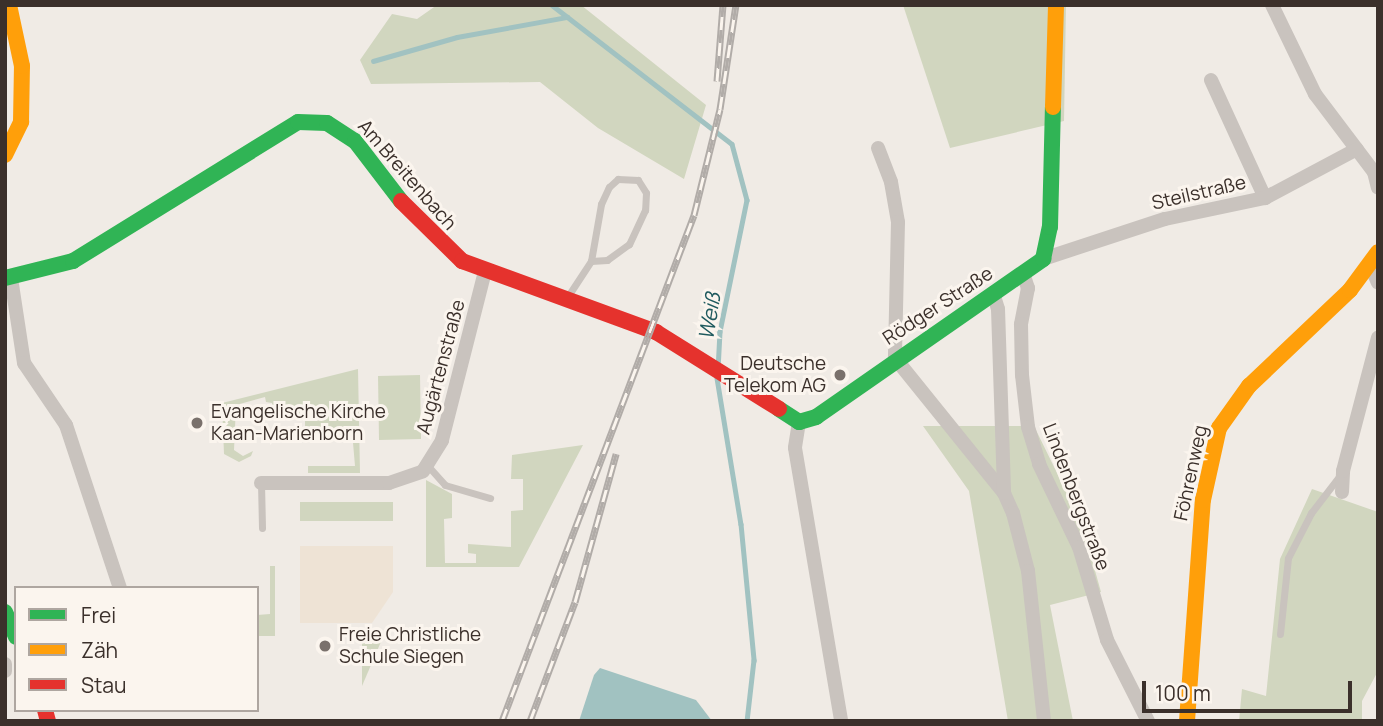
<!DOCTYPE html>
<html>
<head>
<meta charset="utf-8">
<style>
  body { margin:0 }
  #map { position:relative; width:1383px; height:726px; overflow:hidden; background:#f0ebe5; font-family:Manrope,sans-serif }
  div>[style] { position:absolute }
  .green>* { inset:0; background:#d1d6bf }
  .plaza>* { inset:0; background:#eee3d5 }
  .water>* { inset:0; background:#a1c2c1 }
  .stream>* { height:4.5px; margin:-2.25px; padding:0 2.25px; transform-origin:2.25px; border-radius:2.25px; background:#a1c2c1 }
  .lane>* { height:7px; margin:-3.5px; padding:0 3.5px; transform-origin:3.5px; border-radius:3.5px; background:#c9c3be }
  .street>* { height:14px; margin:-7px; padding:0 7px; transform-origin:7px; border-radius:7px; background:#c9c3be }
  .fast>* { height:16px; margin:-8px; padding:0 8px; transform-origin:8px; border-radius:8px; background:#30b455 }
  .slow>* { height:16px; margin:-8px; padding:0 8px; transform-origin:8px; border-radius:8px; background:#ff9f0a }
  .jam>* { height:16px; margin:-8px; padding:0 8px; transform-origin:8px; border-radius:8px; background:#e5322d }
  .rail>* { height:7px; margin-top:-3.5px; transform-origin:0; background:repeating-linear-gradient(90deg,#fbf5ee 0 13px,#b1aca8 0 26px); box-sizing:border-box; border-block:2px solid #b1aca8 }
  .dots>* { width:19px; height:19px; translate:-50% -50%; box-sizing:border-box; border:4px solid #fbf5ee; border-radius:50% }
  span { translate:-50% -50%; white-space:nowrap; text-align:center; line-height:1.15; -webkit-text-stroke:6px #fbf5ee; paint-order:stroke }
  .street-label { font-size:19px; color:#3b302b }
  .poi-label { font-size:19px; color:#3b302b }
  .right { translate:-100% -50%; text-align:right }
  .left { translate:0 -50%; text-align:left }
  .water-label { font-size:21px; color:#1f5a5e; font-style:italic }
  .frame { position:absolute; inset:0; border:7px solid #3b302b; pointer-events:none }
  .legend { position:absolute; left:14px; top:586px; width:245px; height:126px; box-sizing:border-box; background:#fbf5ee; border:2px solid #aea6a0; margin:0; padding:9px 12px; list-style:none; font-size:21px; color:#3b302b }
  .legend li { display:flex; align-items:center; gap:14px; height:35px }
  .legend b { width:35px; border:2px solid #aea6a0 }
  .scale { position:absolute; left:1142px; top:681px; width:210px; height:32px; box-sizing:border-box; border:4px solid #3b302b; border-top:0; padding-left:9px; font-size:21px; line-height:24px; white-space:nowrap; color:#3b302b; -webkit-text-stroke:5px #fbf5ee; paint-order:stroke }
</style>
</head>
<body>
<div id="map">
  <div class="green">
    <i style="clip-path:polygon(437px 5px,581px 5px,706px 105px,684px 179px,598px 128px,540px 82px,371px 84px,360px 60px,392px 14px,417px 19px)"></i>
    <i style="clip-path:polygon(903px 5px,1066px 5px,1064px 121px,950px 148px)"></i>
    <i style="clip-path:polygon(358px 369px,360px 473px,308px 473px,308px 466px,355px 466px,352px 431px,305px 432px,305px 417px,272px 415px,272px 403px,266px 402px,265px 397px,236px 405px,234px 450px,243px 456px,253px 451px,251px 456px,239px 462px,224px 454px,222px 403px)"></i>
    <i style="clip-path:polygon(420px 375px,421px 439px,379px 440px,378px 376px)"></i>
    <i style="clip-path:polygon(923px 426px,1034px 426px,1082px 524px,1101px 592px,1050px 605px,1073px 721px,1008px 721px,969px 491px)"></i>
    <i style="clip-path:polygon(583px 445px,519px 567px,426px 567px,426px 480px,452px 494px,452px 518px,444px 519px,445px 563px,476px 563px,476px 554px,468px 553px,468px 544px,511px 547px,511px 511px,523px 510px,523px 479px,511px 479px,512px 455px)"></i>
    <i style="clip-path:polygon(1312px 489px,1378px 512px,1378px 671px,1362px 701px,1362px 721px,1239px 721px,1242px 689px,1266px 696px,1280px 559px)"></i>
    <i style="clip-path:polygon(300px 502px,393px 502px,393px 521px,300px 521px)"></i>
    <i style="clip-path:polygon(270px 566px,275px 566px,275px 636px,257px 636px,257px 615px,270px 614px)"></i>
    <i style="clip-path:polygon(362px 637px,383px 637px,362px 686px)"></i>
  </div>
  <div class="plaza">
    <i style="clip-path:polygon(300px 546px,393px 546px,393px 592px,372px 623px,300px 623px)"></i>
  </div>
  <div class="water">
    <i style="clip-path:polygon(600px 668px,696px 700px,712px 721px,579px 721px,594px 675px)"></i>
  </div>
  <div class="stream">
    <i style="left:552px;top:5px;width:227px;rotate:37.7deg"></i>
    <i style="left:732px;top:144px;width:58px;rotate:75deg"></i>
    <i style="left:747px;top:200px;width:135px;rotate:101.6deg"></i>
    <i style="left:720px;top:332px;width:34px;rotate:93deg"></i>
    <i style="left:373px;top:61px;width:87px;rotate:-15.9deg"></i>
    <i style="left:457px;top:37px;width:112px;rotate:-10.3deg"></i>
    <i style="left:717px;top:378px;width:148px;rotate:80.7deg"></i>
    <i style="left:741px;top:524px;width:137px;rotate:84.5deg"></i>
    <i style="left:754px;top:660px;width:61px;rotate:96.5deg"></i>
  </div>
  <div class="lane">
    <i style="left:568px;top:296px;width:42px;rotate:-56.7deg"></i>
    <i style="left:591px;top:261px;width:58px;rotate:-80deg"></i>
    <i style="left:601px;top:204px;width:19px;rotate:-65deg"></i>
    <i style="left:609px;top:187px;width:12px;rotate:-42deg"></i>
    <i style="left:618px;top:179px;width:20px;rotate:3deg"></i>
    <i style="left:638px;top:180px;width:15px;rotate:58deg"></i>
    <i style="left:646px;top:193px;width:17px;rotate:93deg"></i>
    <i style="left:645px;top:210px;width:38px;rotate:115deg"></i>
    <i style="left:629px;top:244px;width:27px;rotate:144deg"></i>
    <i style="left:607px;top:260px;width:16px;rotate:176deg"></i>
    <i style="left:428px;top:466px;width:25px;rotate:48deg"></i>
    <i style="left:445px;top:485px;width:47px;rotate:16.1deg"></i>
    <i style="left:261px;top:483px;width:45px;rotate:88.7deg"></i>
    <i style="left:1280px;top:634px;width:76px;rotate:-84deg"></i>
    <i style="left:1288px;top:558px;width:51px;rotate:-62.9deg"></i>
    <i style="left:1311px;top:513px;width:49px;rotate:-52.4deg"></i>
  </div>
  <div class="street">
    <i style="left:1272px;top:5px;width:99px;rotate:64.2deg"></i>
    <i style="left:1315px;top:94px;width:98px;rotate:52.9deg"></i>
    <i style="left:1374px;top:172px;width:16px;rotate:76deg"></i>
    <i style="left:1211px;top:80px;width:130px;rotate:65.4deg"></i>
    <i style="left:878px;top:148px;width:36px;rotate:69deg"></i>
    <i style="left:891px;top:182px;width:41px;rotate:80.1deg"></i>
    <i style="left:898px;top:222px;width:136px;rotate:91.3deg"></i>
    <i style="left:895px;top:358px;width:174px;rotate:51.1deg"></i>
    <i style="left:1004px;top:493px;width:22px;rotate:66deg"></i>
    <i style="left:1013px;top:513px;width:60px;rotate:75.5deg"></i>
    <i style="left:1028px;top:571px;width:151px;rotate:83.9deg"></i>
    <i style="left:1043px;top:259px;width:128px;rotate:-18.2deg"></i>
    <i style="left:1165px;top:219px;width:102px;rotate:-11.9deg"></i>
    <i style="left:1265px;top:198px;width:104px;rotate:-28deg"></i>
    <i style="left:1371px;top:267px;width:17px;rotate:66deg"></i>
    <i style="left:1024px;top:276px;width:13px;rotate:72deg"></i>
    <i style="left:1028px;top:288px;width:37px;rotate:101deg"></i>
    <i style="left:1021px;top:324px;width:51px;rotate:88.9deg"></i>
    <i style="left:1022px;top:375px;width:52px;rotate:83.4deg"></i>
    <i style="left:1028px;top:427px;width:39px;rotate:73deg"></i>
    <i style="left:1039px;top:464px;width:92px;rotate:64.3deg"></i>
    <i style="left:1079px;top:547px;width:97px;rotate:73.2deg"></i>
    <i style="left:1107px;top:640px;width:91px;rotate:63.2deg"></i>
    <i style="left:11px;top:278px;width:86px;rotate:81.3deg"></i>
    <i style="left:24px;top:363px;width:75px;rotate:55.9deg"></i>
    <i style="left:66px;top:425px;width:172px;rotate:71.7deg"></i>
    <i style="left:994px;top:296px;width:14px;rotate:73deg"></i>
    <i style="left:998px;top:309px;width:184px;rotate:88.1deg"></i>
    <i style="left:799px;top:422px;width:26px;rotate:99deg"></i>
    <i style="left:795px;top:448px;width:277px;rotate:80.4deg"></i>
    <i style="left:261px;top:483px;width:128px"></i>
    <i style="left:389px;top:483px;width:36px;rotate:-19deg"></i>
    <i style="left:423px;top:471px;width:36px;rotate:-58deg"></i>
    <i style="left:442px;top:440px;width:174px;rotate:-75.7deg"></i>
    <i style="left:1342px;top:492px;width:21px;rotate:-87deg"></i>
    <i style="left:1343px;top:471px;width:138px;rotate:-75.3deg"></i>
    <i style="left:5px;top:664px;width:7px;rotate:90deg"></i>
  </div>
  <div class="fast">
    <i style="left:5px;top:278px;width:70px;rotate:-14deg"></i>
    <i style="left:73px;top:261px;width:264px;rotate:-31.7deg"></i>
    <i style="left:298px;top:122px;width:29px;rotate:2deg"></i>
    <i style="left:327px;top:123px;width:33px;rotate:33deg"></i>
    <i style="left:355px;top:141px;width:76px;rotate:52.5deg"></i>
    <i style="left:779px;top:409px;width:24px;rotate:33deg"></i>
    <i style="left:799px;top:422px;width:18px;rotate:-16deg"></i>
    <i style="left:816px;top:417px;width:277px;rotate:-34.8deg"></i>
    <i style="left:1043px;top:259px;width:33px;rotate:-78deg"></i>
    <i style="left:1050px;top:227px;width:120px;rotate:-88.6deg"></i>
    <i style="left:5px;top:612px;width:27px;rotate:66deg"></i>
  </div>
  <div class="slow">
    <i style="left:1053px;top:107px;width:102px;rotate:-88.3deg"></i>
    <i style="left:5px;top:155px;width:37px;rotate:-64deg"></i>
    <i style="left:21px;top:122px;width:56px;rotate:-89deg"></i>
    <i style="left:22px;top:66px;width:62px;rotate:-102deg"></i>
    <i style="left:1187px;top:721px;width:222px;rotate:-85.9deg"></i>
    <i style="left:1203px;top:500px;width:74px;rotate:-77.5deg"></i>
    <i style="left:1219px;top:428px;width:52px;rotate:-54.5deg"></i>
    <i style="left:1249px;top:386px;width:139px;rotate:-43.5deg"></i>
    <i style="left:1350px;top:290px;width:47px;rotate:-53.6deg"></i>
  </div>
  <div class="jam">
    <i style="left:401px;top:201px;width:86px;rotate:44.5deg"></i>
    <i style="left:462px;top:261px;width:207px;rotate:20.1deg"></i>
    <i style="left:656px;top:332px;width:145px;rotate:32deg"></i>
    <i style="left:45px;top:710px;width:11px;rotate:75deg"></i>
  </div>
  <div class="rail">
    <i style="left:717px;top:81px;width:76px;rotate:-85.5deg"></i>
    <i style="left:502px;top:721px;width:541px;rotate:-69.22deg"></i>
    <i style="left:694px;top:215px;width:109px;rotate:-76.2deg"></i>
    <i style="left:720px;top:109px;width:105px;rotate:-81.3deg"></i>
    <i style="left:530px;top:721px;width:127px;rotate:-69.3deg"></i>
    <i style="left:575px;top:602px;width:154px;rotate:-74.5deg"></i>
  </div>
  <div class="dots">
    <i style="left:840px;top:375px;background:#7a716c"></i>
    <i style="left:197px;top:423px;background:#7a716c"></i>
    <i style="left:325px;top:646px;background:#7a716c"></i>
  </div>
  <div class="street-label">
    <span style="left:407px;top:175px;rotate:49deg">Am Breitenbach</span>
    <span style="left:1199px;top:193px;rotate:-13deg">Steilstraße</span>
    <span style="left:938px;top:306px;rotate:-33deg">Rödger Straße</span>
    <span style="left:441px;top:367px;rotate:-75deg">Augärtenstraße</span>
    <span style="left:1191px;top:473px;rotate:-78deg">Föhrenweg</span>
    <span style="left:1076px;top:497px;rotate:69deg">Lindenbergstraße</span>
  </div>
  <div class="poi-label">
    <span class="right" style="left:826px;top:375px">Deutsche<br>Telekom AG</span>
    <span class="left" style="left:211px;top:423px">Evangelische Kirche<br>Kaan-Marienborn</span>
    <span class="left" style="left:339px;top:646px">Freie Christliche<br>Schule Siegen</span>
  </div>
  <div class="water-label">
    <span style="left:709px;top:316px;rotate:-81deg">Weiß</span>
  </div>
  <div class="frame"></div>
  <ul class="legend">
  <li><b style="height:9px;background:#30b455"></b>Frei</li>
  <li><b style="height:9px;background:#ff9f0a"></b>Zäh</li>
  <li><b style="height:9px;background:#e5322d"></b>Stau</li>
  </ul>
  <div class="scale">100 m</div>
</div>
</body>
</html>
